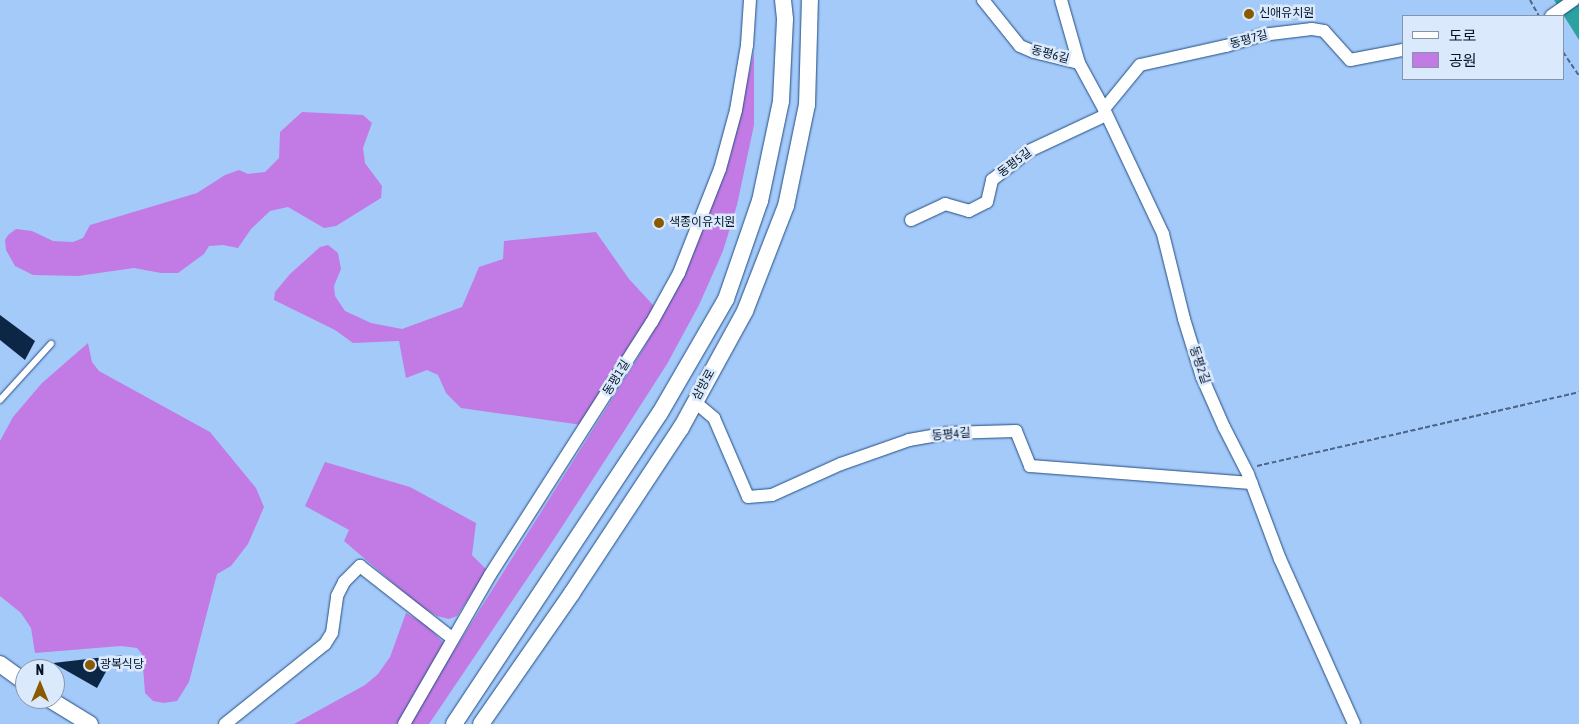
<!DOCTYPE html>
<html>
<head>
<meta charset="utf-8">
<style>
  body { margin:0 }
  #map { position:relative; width:1579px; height:724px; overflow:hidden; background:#a4cafa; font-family:"Asap Condensed","Noto Sans KR",sans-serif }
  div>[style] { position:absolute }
  .green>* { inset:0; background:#c27be4 }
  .water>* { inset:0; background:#2ba1a0 }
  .building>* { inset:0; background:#0c2746 }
  .path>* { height:2px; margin-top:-1px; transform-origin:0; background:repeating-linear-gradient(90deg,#4c6688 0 5px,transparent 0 7.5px) }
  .roads { filter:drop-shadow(0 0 1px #224e81) drop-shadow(0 0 1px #224e81) }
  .service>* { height:6px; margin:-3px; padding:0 3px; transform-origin:3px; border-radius:3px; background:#fff }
  .minor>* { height:12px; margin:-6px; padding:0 6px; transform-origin:6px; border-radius:6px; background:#fff }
  .tertiary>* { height:16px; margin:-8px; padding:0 8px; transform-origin:8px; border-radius:8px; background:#fff }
  .dots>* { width:14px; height:14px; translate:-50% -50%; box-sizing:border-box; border:2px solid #dbe9fc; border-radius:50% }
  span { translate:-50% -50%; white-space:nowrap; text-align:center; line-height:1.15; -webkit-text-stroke:5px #dbe9fc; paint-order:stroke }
  .poi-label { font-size:12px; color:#031429 }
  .left { translate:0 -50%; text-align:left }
  .street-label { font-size:12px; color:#031429 }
  .legend { position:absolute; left:1402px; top:15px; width:162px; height:65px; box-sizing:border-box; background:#dbe9fc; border:1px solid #8594a8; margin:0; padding:6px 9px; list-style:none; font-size:15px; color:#031429 }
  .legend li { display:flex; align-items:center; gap:10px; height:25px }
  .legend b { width:25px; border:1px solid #8594a8 }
  .north { position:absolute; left:15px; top:659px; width:50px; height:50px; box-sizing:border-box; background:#dbe9fc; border:1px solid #8594a8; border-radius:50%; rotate:0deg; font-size:14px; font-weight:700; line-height:20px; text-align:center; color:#031429 }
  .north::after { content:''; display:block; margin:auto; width:18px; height:22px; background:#895a00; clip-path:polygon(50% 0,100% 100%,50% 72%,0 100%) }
</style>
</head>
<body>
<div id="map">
  <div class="green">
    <i style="clip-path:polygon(754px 52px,754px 125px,737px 205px,723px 251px,699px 305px,667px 364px,626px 428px,554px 539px,429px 724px,408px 724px,639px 356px,681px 282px,730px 158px)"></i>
    <i style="clip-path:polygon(302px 112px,363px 115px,372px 123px,363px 148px,365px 163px,382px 186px,381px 198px,336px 226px,324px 228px,288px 207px,270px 211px,251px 229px,238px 248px,223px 245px,209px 246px,204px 254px,178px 273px,161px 273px,134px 268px,78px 276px,33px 275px,15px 266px,6px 250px,5px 240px,8px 235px,16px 229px,32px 231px,53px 241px,73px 242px,83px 238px,90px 225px,197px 193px,225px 175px,239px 170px,248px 174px,265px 172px,279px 158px,280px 132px)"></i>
    <i style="clip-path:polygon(596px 232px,629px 279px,654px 306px,628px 355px,582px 425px,461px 408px,446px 393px,438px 375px,427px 370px,406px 378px,399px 341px,353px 343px,335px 330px,274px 300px,275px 292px,290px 274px,320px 247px,328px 245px,338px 253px,341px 269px,334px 286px,335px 296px,345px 311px,371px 323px,402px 329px,462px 307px,479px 267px,503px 259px,504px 241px)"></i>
    <i style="clip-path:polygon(88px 343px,92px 362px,99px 371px,210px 432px,256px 488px,264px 507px,248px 544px,231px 566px,217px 574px,189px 682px,177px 701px,164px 703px,153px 701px,145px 693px,142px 654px,137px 648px,121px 646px,35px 653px,31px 628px,21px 613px,0 596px,0 441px,13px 417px,42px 383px)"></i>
    <i style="clip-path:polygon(325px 462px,410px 487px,476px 523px,472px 555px,487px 570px,457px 616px,449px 619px,437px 616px,420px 606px,344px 541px,349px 530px,305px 506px)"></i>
    <i style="clip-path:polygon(406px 613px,426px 625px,444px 643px,397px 724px,294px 724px,365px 685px,378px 674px,390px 657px)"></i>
  </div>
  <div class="water">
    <i style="clip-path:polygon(1554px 0,1579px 0,1579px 40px)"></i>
  </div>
  <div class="building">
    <i style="clip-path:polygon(0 315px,35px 341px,25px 360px,0 340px)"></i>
    <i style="clip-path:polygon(122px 655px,121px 668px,108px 668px,97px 688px,53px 663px)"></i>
  </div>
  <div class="path">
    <i style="left:1530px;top:0;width:18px;rotate:61deg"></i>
    <i style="left:1563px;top:52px;width:29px;rotate:56deg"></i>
    <i style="left:1257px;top:466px;width:330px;rotate:-12.9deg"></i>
  </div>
  <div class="roads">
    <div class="service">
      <i style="left:0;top:400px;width:76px;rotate:-47.7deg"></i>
    </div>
    <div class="minor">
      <i style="left:983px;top:0;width:59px;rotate:51.2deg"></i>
      <i style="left:1020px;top:46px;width:15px;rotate:23deg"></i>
      <i style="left:1034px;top:52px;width:46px;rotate:13.7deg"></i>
      <i style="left:1061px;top:0;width:66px;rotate:74.1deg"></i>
      <i style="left:1079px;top:63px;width:52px;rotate:61.5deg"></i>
      <i style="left:1104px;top:109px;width:138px;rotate:64.7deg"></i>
      <i style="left:1163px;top:234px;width:88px;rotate:76.1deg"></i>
      <i style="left:1184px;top:319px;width:61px;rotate:72.8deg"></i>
      <i style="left:1202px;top:377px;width:55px;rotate:66.3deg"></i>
      <i style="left:1224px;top:427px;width:53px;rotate:62.9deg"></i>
      <i style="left:1248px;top:474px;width:91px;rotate:69.4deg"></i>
      <i style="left:1280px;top:559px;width:181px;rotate:65.8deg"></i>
      <i style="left:1551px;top:16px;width:28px;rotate:-35deg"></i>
      <i style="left:1104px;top:109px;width:57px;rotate:-50.7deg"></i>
      <i style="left:1140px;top:65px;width:88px;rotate:-12.5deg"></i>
      <i style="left:1226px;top:46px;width:38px;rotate:-17deg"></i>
      <i style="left:1262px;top:35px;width:50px;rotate:-6.8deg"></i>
      <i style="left:1312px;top:29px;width:12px;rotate:9deg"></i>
      <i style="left:1324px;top:31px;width:39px;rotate:48deg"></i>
      <i style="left:1350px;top:60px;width:54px;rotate:-10.7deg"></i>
      <i style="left:911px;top:220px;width:38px;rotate:-25deg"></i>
      <i style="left:945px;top:204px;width:25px;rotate:16deg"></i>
      <i style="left:969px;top:211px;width:20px;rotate:-27deg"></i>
      <i style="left:987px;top:202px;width:23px;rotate:-77deg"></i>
      <i style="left:992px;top:180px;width:47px;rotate:-38.1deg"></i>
      <i style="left:1029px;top:151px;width:85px;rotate:-25.1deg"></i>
      <i style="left:695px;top:402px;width:25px;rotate:40deg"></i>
      <i style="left:714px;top:418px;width:86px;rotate:66.7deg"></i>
      <i style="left:748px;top:497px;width:24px;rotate:-5deg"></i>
      <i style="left:772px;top:495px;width:76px;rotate:-24.2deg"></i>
      <i style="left:841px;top:464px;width:72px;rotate:-19.4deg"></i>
      <i style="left:909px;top:440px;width:39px;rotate:-10deg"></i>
      <i style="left:947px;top:433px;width:69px;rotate:-1.7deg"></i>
      <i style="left:1016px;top:431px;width:38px;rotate:68deg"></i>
      <i style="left:1030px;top:466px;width:222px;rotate:4.4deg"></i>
      <i style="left:225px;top:724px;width:128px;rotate:-38.7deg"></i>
      <i style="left:325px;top:644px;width:13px;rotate:-58deg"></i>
      <i style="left:332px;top:633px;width:37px;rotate:-82deg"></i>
      <i style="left:337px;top:596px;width:16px;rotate:-63deg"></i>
      <i style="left:344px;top:582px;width:23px;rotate:-45deg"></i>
      <i style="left:360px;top:566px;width:118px;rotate:38.1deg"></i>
      <i style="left:404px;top:724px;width:172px;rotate:-60deg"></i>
      <i style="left:490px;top:575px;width:300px;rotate:-57.4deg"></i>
      <i style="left:652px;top:322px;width:56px;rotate:-61.1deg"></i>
      <i style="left:679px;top:273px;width:112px;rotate:-68.5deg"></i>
      <i style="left:720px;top:169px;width:61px;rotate:-74.8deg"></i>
      <i style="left:736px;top:110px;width:66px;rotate:-80.4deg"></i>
      <i style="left:747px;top:45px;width:45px;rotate:-86.2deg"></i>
    </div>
    <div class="tertiary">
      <i style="left:0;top:664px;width:31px;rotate:36deg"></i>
      <i style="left:49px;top:699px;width:48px;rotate:31.4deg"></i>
      <i style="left:454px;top:724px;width:373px;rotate:-56.5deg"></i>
      <i style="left:660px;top:413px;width:132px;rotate:-59.9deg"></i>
      <i style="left:726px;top:299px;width:104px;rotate:-70.9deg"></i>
      <i style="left:760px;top:201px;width:102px;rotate:-78.1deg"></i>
      <i style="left:781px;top:101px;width:82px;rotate:-87.2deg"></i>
      <i style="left:785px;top:19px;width:19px;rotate:-96deg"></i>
      <i style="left:481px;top:724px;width:160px;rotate:-55.2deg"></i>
      <i style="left:572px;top:593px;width:198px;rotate:-56.6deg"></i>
      <i style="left:681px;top:428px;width:133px;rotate:-61.3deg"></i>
      <i style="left:745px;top:311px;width:113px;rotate:-68.7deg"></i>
      <i style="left:786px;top:206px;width:103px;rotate:-78.3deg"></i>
      <i style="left:807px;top:105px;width:105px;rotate:-88.4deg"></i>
    </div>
  </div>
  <div class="dots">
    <i style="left:1249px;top:14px;background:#895a00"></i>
    <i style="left:659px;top:223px;background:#895a00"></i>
    <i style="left:90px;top:665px;background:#895a00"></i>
  </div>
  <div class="poi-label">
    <span class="left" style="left:1259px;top:14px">신애유치원</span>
    <span class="left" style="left:669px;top:223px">색종이유치원</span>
    <span class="left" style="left:100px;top:665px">광복식당</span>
  </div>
  <div class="street-label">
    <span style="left:1249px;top:40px;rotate:-15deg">동평7길</span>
    <span style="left:1050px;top:55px;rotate:15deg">동평6길</span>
    <span style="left:1015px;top:163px;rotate:-37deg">동평5길</span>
    <span style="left:1199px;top:365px;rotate:71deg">동평2길</span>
    <span style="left:617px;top:378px;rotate:-58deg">동평1길</span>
    <span style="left:704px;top:385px;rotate:-61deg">삼방로</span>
    <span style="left:951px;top:435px;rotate:-5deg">동평4길</span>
  </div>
  <ul class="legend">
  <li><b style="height:6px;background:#fff"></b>도로</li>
  <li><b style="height:14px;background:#c27be4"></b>공원</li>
  </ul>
  <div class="north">N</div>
</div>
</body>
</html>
